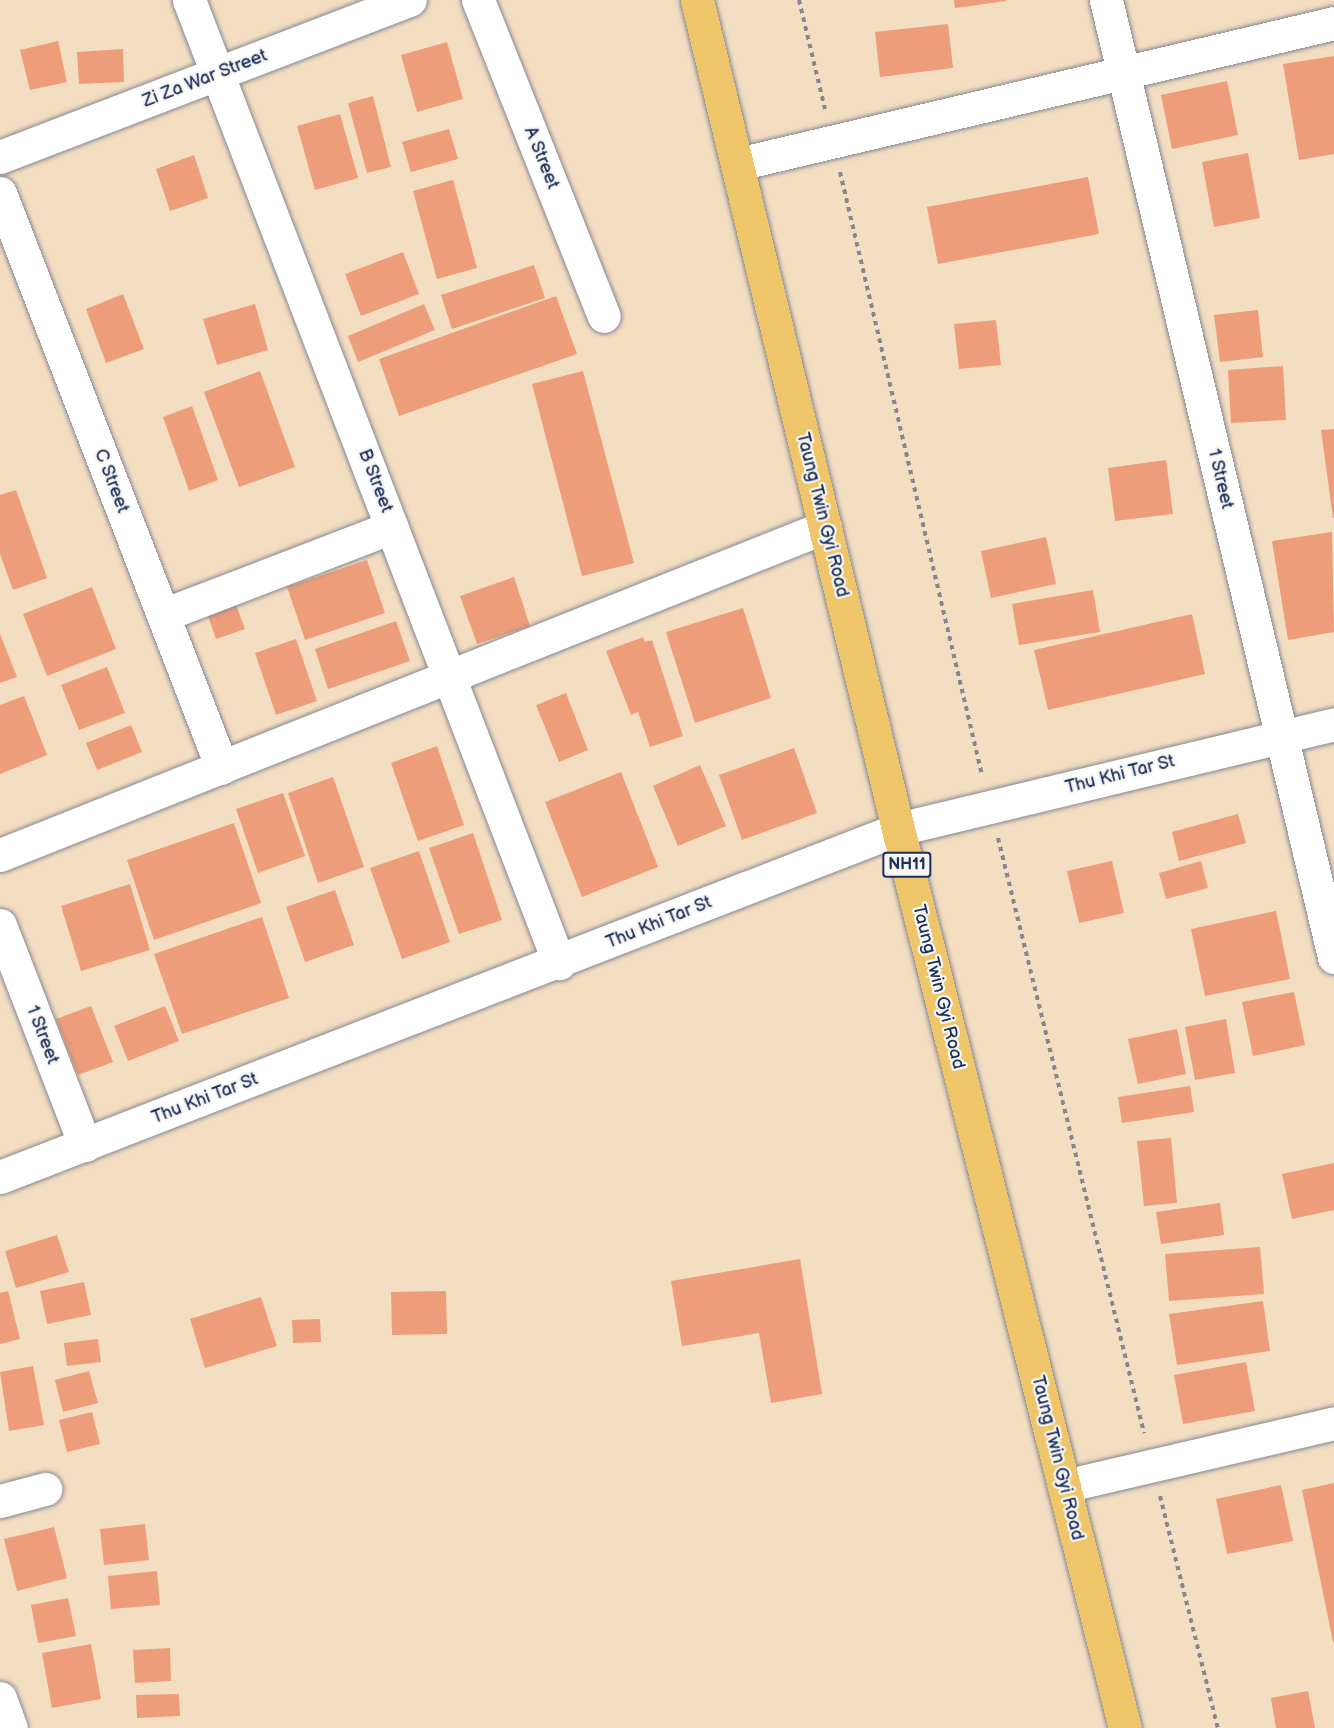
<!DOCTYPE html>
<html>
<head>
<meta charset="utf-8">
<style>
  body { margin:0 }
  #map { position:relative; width:1334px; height:1728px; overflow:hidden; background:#f3dec2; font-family:"Balsamiq Sans",sans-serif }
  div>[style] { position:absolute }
  .building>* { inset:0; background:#ed9d79 }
  .path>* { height:4px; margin-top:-2px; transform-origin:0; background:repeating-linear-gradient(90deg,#878690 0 4.5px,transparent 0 9px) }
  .roads { filter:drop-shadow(0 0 2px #878690) drop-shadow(0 0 2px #878690) }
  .minor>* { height:33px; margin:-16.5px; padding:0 16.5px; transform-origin:16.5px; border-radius:16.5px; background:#fff }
  .highway>* { height:33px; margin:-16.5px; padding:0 16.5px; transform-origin:16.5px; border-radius:16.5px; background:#eec569 }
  span { translate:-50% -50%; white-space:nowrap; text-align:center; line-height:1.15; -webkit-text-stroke:4.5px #f6f6f2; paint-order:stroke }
  .shield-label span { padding:2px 4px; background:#f6f6f2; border:2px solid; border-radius:4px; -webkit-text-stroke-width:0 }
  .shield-label { font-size:16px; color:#1b2f5e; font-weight:700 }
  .street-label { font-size:18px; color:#1b2f5e }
</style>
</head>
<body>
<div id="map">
  <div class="building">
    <i style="clip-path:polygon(954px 0,1006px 0,1006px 1px,955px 8px)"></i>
    <i style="clip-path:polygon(948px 24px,953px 68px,880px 77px,875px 32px)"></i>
    <i style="clip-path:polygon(58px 41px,67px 82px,30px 90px,20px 50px)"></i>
    <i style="clip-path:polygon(447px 42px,463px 99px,417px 112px,401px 55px)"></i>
    <i style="clip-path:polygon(123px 49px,124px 82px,79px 84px,77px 52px)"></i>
    <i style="clip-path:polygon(1334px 56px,1334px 154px,1299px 160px,1283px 64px)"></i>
    <i style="clip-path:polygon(1227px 81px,1238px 135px,1172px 149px,1161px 95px)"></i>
    <i style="clip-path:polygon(373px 96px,391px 167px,367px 173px,348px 103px)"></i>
    <i style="clip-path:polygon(340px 114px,358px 178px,315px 190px,297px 126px)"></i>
    <i style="clip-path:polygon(449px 129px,458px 159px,411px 172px,402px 142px)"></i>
    <i style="clip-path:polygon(1248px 153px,1260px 218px,1214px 227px,1202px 162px)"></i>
    <i style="clip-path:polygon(194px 155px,208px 198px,170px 211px,156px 169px)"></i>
    <i style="clip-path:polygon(1088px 177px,1099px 234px,938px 264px,927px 207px)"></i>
    <i style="clip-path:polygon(453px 180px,477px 268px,437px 279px,413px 191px)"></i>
    <i style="clip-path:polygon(403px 252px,419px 294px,361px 316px,345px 274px)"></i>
    <i style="clip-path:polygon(534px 265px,545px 298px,452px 329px,441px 295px)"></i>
    <i style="clip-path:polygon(123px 294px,144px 349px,106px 363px,86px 309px)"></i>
    <i style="clip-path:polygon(556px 296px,577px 354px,399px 416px,379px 359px)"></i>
    <i style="clip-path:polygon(255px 304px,268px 350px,217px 365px,203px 319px)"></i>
    <i style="clip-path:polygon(424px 304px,435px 330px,358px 362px,348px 336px)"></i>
    <i style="clip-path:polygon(1258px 310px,1263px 357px,1220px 362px,1214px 315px)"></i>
    <i style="clip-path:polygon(996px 320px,1001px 365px,959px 369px,954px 324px)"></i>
    <i style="clip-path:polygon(1283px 366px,1286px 420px,1231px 423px,1228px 370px)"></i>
    <i style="clip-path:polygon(260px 371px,295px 467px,239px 487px,204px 392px)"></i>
    <i style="clip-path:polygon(583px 371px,634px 563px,582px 576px,532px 384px)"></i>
    <i style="clip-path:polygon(192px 406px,218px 480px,189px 491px,163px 417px)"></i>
    <i style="clip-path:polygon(1334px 429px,1334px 518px,1333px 518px,1321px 430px)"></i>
    <i style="clip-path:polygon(1166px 460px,1173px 514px,1115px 521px,1108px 468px)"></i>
    <i style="clip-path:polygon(16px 490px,47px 578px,13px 590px,0 554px,0 495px)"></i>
    <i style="clip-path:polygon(1332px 532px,1334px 632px,1288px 640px,1272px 541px)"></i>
    <i style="clip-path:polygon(1046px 537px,1056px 584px,991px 598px,981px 551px)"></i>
    <i style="clip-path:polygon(367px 560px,385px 613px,305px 640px,287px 587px)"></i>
    <i style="clip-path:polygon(514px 577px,530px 626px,477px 644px,460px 596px)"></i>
    <i style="clip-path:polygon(92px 587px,116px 649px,47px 676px,23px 614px)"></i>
    <i style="clip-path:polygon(1093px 590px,1100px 632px,1019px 645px,1012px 604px)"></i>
    <i style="clip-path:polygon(235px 602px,245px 629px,216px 639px,207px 613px)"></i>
    <i style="clip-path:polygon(743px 608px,771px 698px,695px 723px,666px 632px)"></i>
    <i style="clip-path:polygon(1192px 614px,1205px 674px,1048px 710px,1034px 650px)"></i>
    <i style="clip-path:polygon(396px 621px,410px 661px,328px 689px,315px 649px)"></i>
    <i style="clip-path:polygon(0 634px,17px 677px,0 683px)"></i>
    <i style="clip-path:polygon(643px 637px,645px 642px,652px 640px,683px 736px,650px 747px,638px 712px,631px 715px,606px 651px)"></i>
    <i style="clip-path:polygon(296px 639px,317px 701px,276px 715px,255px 653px)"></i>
    <i style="clip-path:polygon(107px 667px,125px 713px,79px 730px,61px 685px)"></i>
    <i style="clip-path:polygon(566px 693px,588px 750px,559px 762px,536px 705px)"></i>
    <i style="clip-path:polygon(24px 696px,47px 755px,0 774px,0 705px)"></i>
    <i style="clip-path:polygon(131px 725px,142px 752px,97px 770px,86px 743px)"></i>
    <i style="clip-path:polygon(437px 746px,464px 825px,418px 841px,391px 763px)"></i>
    <i style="clip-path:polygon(794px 748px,817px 813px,742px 840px,719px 775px)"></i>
    <i style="clip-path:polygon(700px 765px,726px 826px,678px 846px,653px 786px)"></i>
    <i style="clip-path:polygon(621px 772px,658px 867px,582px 897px,545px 802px)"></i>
    <i style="clip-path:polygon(333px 777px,364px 867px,318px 883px,288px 793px)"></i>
    <i style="clip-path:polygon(283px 793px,305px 856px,258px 873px,236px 809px)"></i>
    <i style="clip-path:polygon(1238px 814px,1246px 843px,1179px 861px,1172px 832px)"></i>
    <i style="clip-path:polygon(234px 823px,261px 903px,154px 940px,127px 860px)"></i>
    <i style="clip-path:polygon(473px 833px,502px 920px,459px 934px,429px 848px)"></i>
    <i style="clip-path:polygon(419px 851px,450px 942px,402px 959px,370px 868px)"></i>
    <i style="clip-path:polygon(1112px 861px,1124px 913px,1079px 923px,1067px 871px)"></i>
    <i style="clip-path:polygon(1201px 861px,1208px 888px,1166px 899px,1159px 873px)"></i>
    <i style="clip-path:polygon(130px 884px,150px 950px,81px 971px,61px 906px)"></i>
    <i style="clip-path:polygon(335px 890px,354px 945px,305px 962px,286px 907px)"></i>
    <i style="clip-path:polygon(1276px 911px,1290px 979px,1205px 996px,1191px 929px)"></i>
    <i style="clip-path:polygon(262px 917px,289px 998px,182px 1034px,154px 954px)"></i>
    <i style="clip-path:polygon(1294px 992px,1305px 1045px,1253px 1056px,1242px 1002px)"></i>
    <i style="clip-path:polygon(91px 1006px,113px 1062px,78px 1075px,56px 1019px)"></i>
    <i style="clip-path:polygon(165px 1006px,179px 1041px,128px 1061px,114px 1026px)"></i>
    <i style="clip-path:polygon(1226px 1019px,1235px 1073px,1195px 1080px,1185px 1027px)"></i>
    <i style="clip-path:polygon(1177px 1029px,1186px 1074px,1138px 1084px,1128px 1039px)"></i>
    <i style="clip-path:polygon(1190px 1086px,1194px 1112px,1122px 1123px,1118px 1097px)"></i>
    <i style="clip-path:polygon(1171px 1138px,1177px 1203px,1144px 1206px,1137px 1141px)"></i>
    <i style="clip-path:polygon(1334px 1163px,1334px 1210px,1292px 1219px,1282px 1174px)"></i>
    <i style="clip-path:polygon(1220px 1203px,1224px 1235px,1161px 1244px,1156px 1212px)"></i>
    <i style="clip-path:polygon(57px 1235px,69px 1272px,16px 1288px,5px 1251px)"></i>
    <i style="clip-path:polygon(1260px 1247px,1264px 1294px,1169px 1301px,1165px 1254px)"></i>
    <i style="clip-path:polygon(800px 1259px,822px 1394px,771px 1403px,759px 1333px,682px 1346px,671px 1281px)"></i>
    <i style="clip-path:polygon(84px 1282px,91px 1315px,47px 1324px,40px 1291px)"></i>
    <i style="clip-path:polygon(8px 1291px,20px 1339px,0 1344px,0 1293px)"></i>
    <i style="clip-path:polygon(446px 1291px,447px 1334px,392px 1335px,391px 1292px)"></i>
    <i style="clip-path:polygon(261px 1297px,277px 1346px,205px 1368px,190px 1319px)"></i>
    <i style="clip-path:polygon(1263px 1301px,1270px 1351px,1177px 1365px,1169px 1314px)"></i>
    <i style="clip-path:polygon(320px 1319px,321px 1342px,293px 1343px,292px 1320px)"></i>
    <i style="clip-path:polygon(98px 1339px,101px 1362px,67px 1366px,64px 1343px)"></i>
    <i style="clip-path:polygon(1246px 1362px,1255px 1411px,1183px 1424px,1174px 1375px)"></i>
    <i style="clip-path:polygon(33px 1366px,44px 1425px,9px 1431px,0 1372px)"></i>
    <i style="clip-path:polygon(89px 1371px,98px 1403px,63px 1412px,55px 1380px)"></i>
    <i style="clip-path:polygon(92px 1412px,100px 1444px,67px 1452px,59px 1420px)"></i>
    <i style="clip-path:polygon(1334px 1483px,1334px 1642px,1333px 1642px,1302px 1490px)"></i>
    <i style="clip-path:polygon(1281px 1485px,1293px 1541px,1227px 1554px,1216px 1499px)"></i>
    <i style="clip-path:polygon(145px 1524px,149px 1560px,104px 1565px,100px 1529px)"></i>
    <i style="clip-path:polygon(54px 1527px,67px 1578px,17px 1591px,4px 1539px)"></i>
    <i style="clip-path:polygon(157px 1571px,160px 1605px,111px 1609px,108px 1576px)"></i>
    <i style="clip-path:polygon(68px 1598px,76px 1636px,38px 1643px,31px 1605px)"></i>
    <i style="clip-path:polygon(91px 1644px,101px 1699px,52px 1708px,42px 1653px)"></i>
    <i style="clip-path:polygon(170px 1648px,171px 1681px,135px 1683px,133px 1650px)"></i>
    <i style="clip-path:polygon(1308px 1691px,1315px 1728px,1276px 1728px,1271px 1698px)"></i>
    <i style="clip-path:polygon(179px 1694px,180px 1716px,137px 1718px,136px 1695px)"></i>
  </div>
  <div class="path">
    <i style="left:799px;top:0;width:112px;rotate:76.6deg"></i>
    <i style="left:840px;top:172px;width:619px;rotate:76.75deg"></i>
    <i style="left:998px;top:838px;width:613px;rotate:76.21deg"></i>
    <i style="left:1160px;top:1496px;width:239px;rotate:76deg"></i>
  </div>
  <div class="roads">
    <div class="minor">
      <i style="left:189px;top:0;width:1032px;rotate:68.98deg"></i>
      <i style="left:478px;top:0;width:340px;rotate:68.3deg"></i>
      <i style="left:1106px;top:0;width:984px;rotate:76.6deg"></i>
      <i style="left:0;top:157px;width:439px;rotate:-21deg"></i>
      <i style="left:738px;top:164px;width:612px;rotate:-13.31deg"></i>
      <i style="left:0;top:193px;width:616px;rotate:68.89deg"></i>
      <i style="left:163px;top:615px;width:245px;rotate:-21deg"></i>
      <i style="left:0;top:855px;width:888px;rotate:-21.68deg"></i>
      <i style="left:0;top:925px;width:236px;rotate:68.9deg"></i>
      <i style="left:0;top:1177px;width:963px;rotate:-21.18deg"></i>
      <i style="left:898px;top:829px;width:448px;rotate:-13.5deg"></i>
      <i style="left:1064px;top:1486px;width:277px;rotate:-13.1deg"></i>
      <i style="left:0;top:1501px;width:47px;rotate:-14.9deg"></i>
      <i style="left:0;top:1698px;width:32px;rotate:70deg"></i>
    </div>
    <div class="highway">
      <i style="left:697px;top:0;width:853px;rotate:76.37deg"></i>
      <i style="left:898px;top:829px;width:927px;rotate:75.83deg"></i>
    </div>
  </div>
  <div class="shield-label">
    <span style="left:907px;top:865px">NH11</span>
  </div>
  <div class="street-label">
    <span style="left:205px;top:79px;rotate:-21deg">Zi Za War Street</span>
    <span style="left:541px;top:158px;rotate:68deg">A Street</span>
    <span style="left:1220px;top:479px;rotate:77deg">1 Street</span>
    <span style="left:111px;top:481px;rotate:69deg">C Street</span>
    <span style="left:375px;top:481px;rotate:69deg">B Street</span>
    <span style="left:822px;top:515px;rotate:76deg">Taung Twin Gyi Road</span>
    <span style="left:1120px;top:775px;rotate:-14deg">Thu Khi Tar St</span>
    <span style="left:659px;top:923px;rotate:-22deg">Thu Khi Tar St</span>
    <span style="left:938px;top:987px;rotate:76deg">Taung Twin Gyi Road</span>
    <span style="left:42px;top:1035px;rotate:69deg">1 Street</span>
    <span style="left:205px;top:1099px;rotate:-21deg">Thu Khi Tar St</span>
    <span style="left:1057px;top:1458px;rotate:76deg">Taung Twin Gyi Road</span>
  </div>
</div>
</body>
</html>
